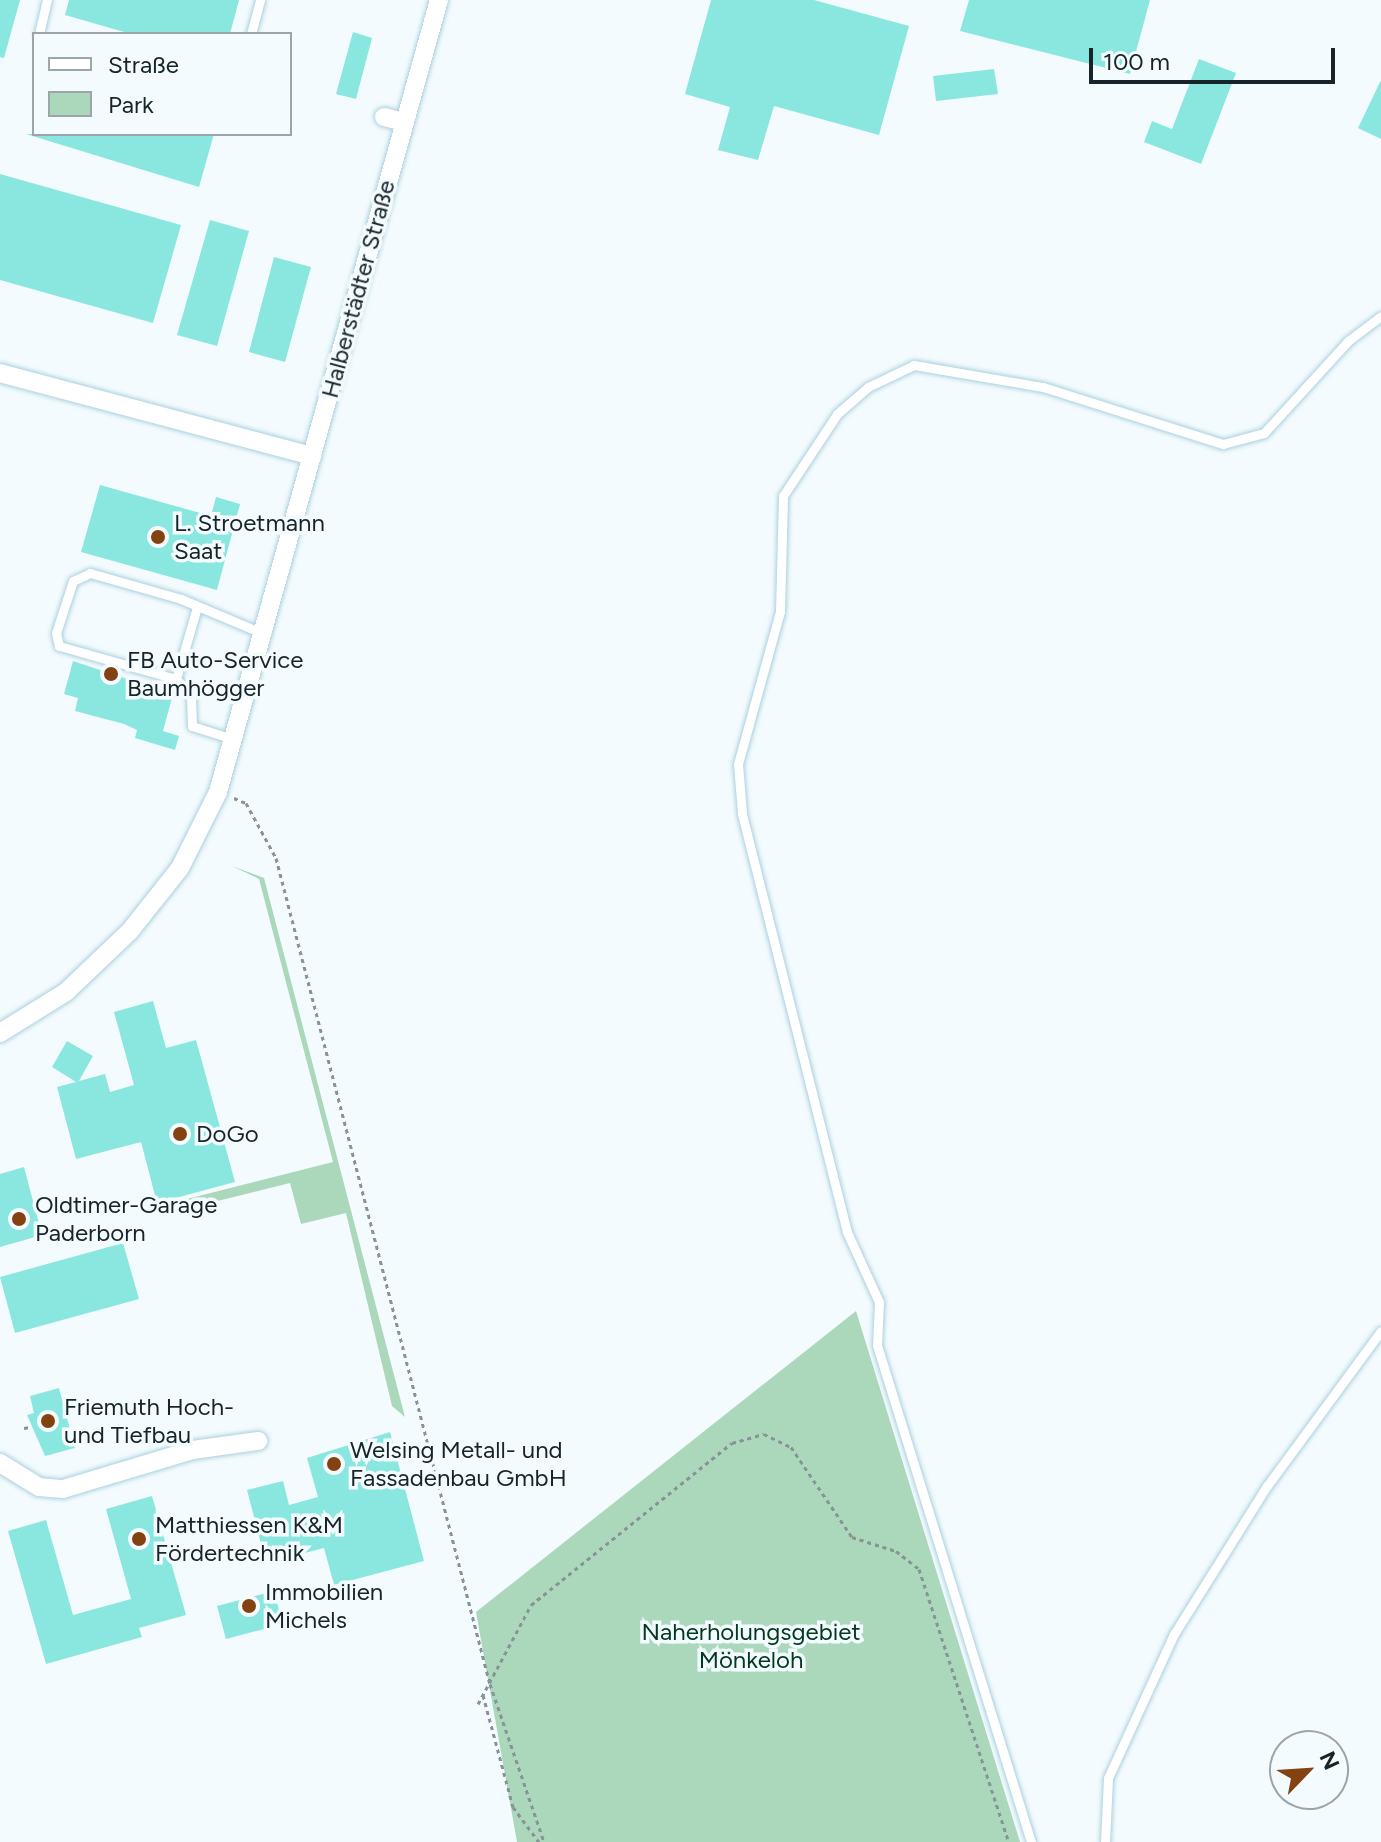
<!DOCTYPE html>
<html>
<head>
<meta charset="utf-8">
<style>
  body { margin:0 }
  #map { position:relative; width:1381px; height:1842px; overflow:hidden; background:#f3fbfe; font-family:Figtree,sans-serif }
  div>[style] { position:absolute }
  .green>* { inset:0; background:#abd8ba }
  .building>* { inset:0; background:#8ae7e0 }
  .path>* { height:3px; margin-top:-1.5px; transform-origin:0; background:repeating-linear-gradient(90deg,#889397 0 4px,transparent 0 8px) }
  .roads { filter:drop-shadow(0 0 2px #abd0df) drop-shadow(0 0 2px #abd0df) }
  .lane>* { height:9px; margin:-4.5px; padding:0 4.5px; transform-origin:4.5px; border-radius:4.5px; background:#fff }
  .street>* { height:18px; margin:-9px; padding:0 9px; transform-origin:9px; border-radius:9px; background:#fff }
  .dots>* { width:22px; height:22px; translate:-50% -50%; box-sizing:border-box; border:4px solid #f3fbfe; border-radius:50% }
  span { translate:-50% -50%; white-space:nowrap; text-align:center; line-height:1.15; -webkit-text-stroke:7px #f3fbfe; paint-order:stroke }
  .street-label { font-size:24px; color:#17252b }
  .poi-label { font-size:24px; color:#17252b }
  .left { translate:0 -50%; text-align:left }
  .park-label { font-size:24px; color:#03391e }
  .legend { position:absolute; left:32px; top:32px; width:260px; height:104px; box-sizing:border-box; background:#f3fbfe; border:2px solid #9ba5aa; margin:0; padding:10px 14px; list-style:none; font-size:24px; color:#17252b }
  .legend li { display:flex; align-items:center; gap:16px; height:40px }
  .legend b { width:40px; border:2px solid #9ba5aa }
  .north { position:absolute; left:1269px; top:1730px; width:80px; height:80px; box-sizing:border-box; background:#f3fbfe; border:2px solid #9ba5aa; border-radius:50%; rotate:65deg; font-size:22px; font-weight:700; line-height:32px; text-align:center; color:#17252b }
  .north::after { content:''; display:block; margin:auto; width:28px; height:36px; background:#844210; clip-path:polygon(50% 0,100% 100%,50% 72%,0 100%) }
  .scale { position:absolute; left:1089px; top:48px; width:246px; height:36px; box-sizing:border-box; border:4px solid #17252b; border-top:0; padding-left:10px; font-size:24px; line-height:28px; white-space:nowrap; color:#17252b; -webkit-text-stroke:6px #f3fbfe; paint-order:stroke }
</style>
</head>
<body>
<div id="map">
  <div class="green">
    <i style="clip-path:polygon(232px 866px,264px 878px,405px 1417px,392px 1406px,346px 1213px,301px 1224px,290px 1183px,169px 1213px,167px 1204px,333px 1162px,259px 879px)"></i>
    <i style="clip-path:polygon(856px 1311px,1020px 1842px,517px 1842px,476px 1612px)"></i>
  </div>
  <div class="building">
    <i style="clip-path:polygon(0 0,20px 0,4px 58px,0 57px)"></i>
    <i style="clip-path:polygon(69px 0,239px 0,230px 34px,131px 34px,65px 15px)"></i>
    <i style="clip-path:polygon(711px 0,814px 0,909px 26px,879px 135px,774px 106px,758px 160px,718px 150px,730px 107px,685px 94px)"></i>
    <i style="clip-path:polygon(969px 0,1150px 0,1130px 74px,960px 31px)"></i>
    <i style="clip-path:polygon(353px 32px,372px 38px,356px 99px,336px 94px)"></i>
    <i style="clip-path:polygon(1199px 59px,1236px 73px,1201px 164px,1144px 142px,1152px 121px,1172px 129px)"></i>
    <i style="clip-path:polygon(994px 69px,998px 94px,936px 101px,933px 76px)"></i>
    <i style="clip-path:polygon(1381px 80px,1381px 139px,1358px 128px)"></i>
    <i style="clip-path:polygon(26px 134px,214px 134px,199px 187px)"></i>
    <i style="clip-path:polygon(0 174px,181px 225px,153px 323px,0 280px)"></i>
    <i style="clip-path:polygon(210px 220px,249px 231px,217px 346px,177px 335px)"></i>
    <i style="clip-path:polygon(274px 257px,311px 267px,285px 362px,249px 352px)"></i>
    <i style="clip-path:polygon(100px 485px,211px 516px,216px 497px,240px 504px,217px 590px,81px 552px)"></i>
    <i style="clip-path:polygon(73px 661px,173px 694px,163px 731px,179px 736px,175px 750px,135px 738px,137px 730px,124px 724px,75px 711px,78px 698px,64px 694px)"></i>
    <i style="clip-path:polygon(153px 1001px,166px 1048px,196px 1040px,235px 1182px,157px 1203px,141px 1142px,76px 1159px,57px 1087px,76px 1082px,52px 1067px,67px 1041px,93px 1056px,79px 1081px,105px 1074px,110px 1092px,134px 1085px,114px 1012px)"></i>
    <i style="clip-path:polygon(24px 1167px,42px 1235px,0 1247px,0 1174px)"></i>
    <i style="clip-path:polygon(123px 1243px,139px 1299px,15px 1333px,0 1277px)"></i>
    <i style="clip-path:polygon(59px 1388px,75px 1448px,45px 1456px,27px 1415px,34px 1413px,30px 1396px)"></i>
    <i style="clip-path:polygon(390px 1432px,424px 1561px,334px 1585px,324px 1548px,266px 1563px,247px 1490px,283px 1481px,289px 1505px,318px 1497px,307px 1458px)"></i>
    <i style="clip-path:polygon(152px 1496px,186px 1615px,139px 1628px,142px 1637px,46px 1664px,8px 1531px,46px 1520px,73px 1615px,131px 1599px,106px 1509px)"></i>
    <i style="clip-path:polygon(274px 1591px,283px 1624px,226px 1639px,217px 1606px)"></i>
  </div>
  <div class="path">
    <i style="left:234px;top:798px;width:13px;rotate:23deg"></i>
    <i style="left:246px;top:803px;width:63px;rotate:61.4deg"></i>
    <i style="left:276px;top:858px;width:853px;rotate:75.48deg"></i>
    <i style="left:490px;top:1684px;width:167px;rotate:71.1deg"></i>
    <i style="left:24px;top:1428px;width:6px;rotate:-9deg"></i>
    <i style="left:483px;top:1695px;width:116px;rotate:75deg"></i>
    <i style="left:513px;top:1807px;width:44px;rotate:53.4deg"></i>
    <i style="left:478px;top:1704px;width:112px;rotate:-61.8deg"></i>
    <i style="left:531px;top:1605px;width:258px;rotate:-38.9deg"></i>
    <i style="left:732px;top:1443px;width:33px;rotate:-16deg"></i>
    <i style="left:764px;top:1434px;width:30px;rotate:26deg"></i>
    <i style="left:791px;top:1447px;width:109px;rotate:55.9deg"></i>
    <i style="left:852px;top:1537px;width:46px;rotate:17.7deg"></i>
    <i style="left:896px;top:1551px;width:29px;rotate:38deg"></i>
    <i style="left:919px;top:1569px;width:287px;rotate:71.8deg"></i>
  </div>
  <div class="roads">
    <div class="lane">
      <i style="left:39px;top:34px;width:35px;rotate:-77deg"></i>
      <i style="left:251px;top:34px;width:35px;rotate:-75deg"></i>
      <i style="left:176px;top:679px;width:75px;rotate:-73.7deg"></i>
      <i style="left:233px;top:739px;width:43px;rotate:-162.4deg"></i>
      <i style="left:192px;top:726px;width:30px;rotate:-92deg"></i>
      <i style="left:191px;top:696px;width:23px;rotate:-131deg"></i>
      <i style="left:176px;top:679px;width:122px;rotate:-164.2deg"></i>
      <i style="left:59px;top:646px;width:13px;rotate:-103deg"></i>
      <i style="left:56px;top:633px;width:55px;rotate:-71.9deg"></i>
      <i style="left:73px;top:581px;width:19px;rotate:-25deg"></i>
      <i style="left:90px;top:573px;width:95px;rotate:15.9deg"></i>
      <i style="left:181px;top:599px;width:88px;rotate:22.8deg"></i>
      <i style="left:1031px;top:1842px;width:520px;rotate:-107.22deg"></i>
      <i style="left:877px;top:1345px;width:43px;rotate:-87.3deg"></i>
      <i style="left:879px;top:1302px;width:77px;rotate:-114.6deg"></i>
      <i style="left:847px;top:1232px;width:432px;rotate:-104.1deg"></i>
      <i style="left:742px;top:813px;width:49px;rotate:-94.7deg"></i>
      <i style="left:738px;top:764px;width:158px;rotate:-74.6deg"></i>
      <i style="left:780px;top:612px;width:116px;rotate:-88.5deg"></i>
      <i style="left:783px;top:496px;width:98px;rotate:-56.6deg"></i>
      <i style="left:837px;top:414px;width:41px;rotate:-41.1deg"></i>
      <i style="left:868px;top:387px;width:51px;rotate:-25.6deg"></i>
      <i style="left:914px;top:365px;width:131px;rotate:9.7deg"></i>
      <i style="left:1043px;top:387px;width:189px;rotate:17.6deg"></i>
      <i style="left:1223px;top:444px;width:42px;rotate:-15deg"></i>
      <i style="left:1264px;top:433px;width:125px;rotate:-47.6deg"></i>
      <i style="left:1348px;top:341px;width:41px;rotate:-37.1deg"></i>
      <i style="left:1105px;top:1842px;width:64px;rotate:-87.3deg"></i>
      <i style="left:1108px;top:1778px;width:158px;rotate:-65.4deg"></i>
      <i style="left:1174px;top:1634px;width:175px;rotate:-57.9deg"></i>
      <i style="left:1267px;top:1486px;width:192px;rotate:-53.7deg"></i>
    </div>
    <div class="street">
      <i style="left:384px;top:117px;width:21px;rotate:14deg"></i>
      <i style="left:0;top:373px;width:323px;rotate:14.9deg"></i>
      <i style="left:0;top:1033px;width:78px;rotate:-31.8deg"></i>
      <i style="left:66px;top:992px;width:88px;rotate:-43.6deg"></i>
      <i style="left:130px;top:931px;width:80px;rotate:-51.6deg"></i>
      <i style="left:180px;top:868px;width:85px;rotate:-63.4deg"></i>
      <i style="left:218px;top:792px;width:822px;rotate:-74.41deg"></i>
      <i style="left:0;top:1463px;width:46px;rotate:31.6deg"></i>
      <i style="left:39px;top:1487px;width:24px;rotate:5deg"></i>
      <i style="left:63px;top:1489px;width:136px;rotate:-16.7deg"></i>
      <i style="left:193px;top:1450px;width:66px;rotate:-7.9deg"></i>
    </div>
  </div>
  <div class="dots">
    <i style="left:158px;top:537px;background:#844210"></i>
    <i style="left:111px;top:674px;background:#844210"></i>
    <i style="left:180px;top:1134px;background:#844210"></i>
    <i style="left:19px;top:1219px;background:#844210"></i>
    <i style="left:48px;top:1421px;background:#844210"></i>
    <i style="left:334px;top:1464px;background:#844210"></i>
    <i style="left:139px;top:1539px;background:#844210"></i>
    <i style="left:249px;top:1606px;background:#844210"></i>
  </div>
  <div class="street-label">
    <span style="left:358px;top:289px;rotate:-75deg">Halberstädter Straße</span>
  </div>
  <div class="poi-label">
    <span class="left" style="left:174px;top:537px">L. Stroetmann<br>Saat</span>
    <span class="left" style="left:127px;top:674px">FB Auto-Service<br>Baumhögger</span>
    <span class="left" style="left:196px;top:1134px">DoGo</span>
    <span class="left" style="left:35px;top:1219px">Oldtimer-Garage<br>Paderborn</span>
    <span class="left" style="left:64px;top:1421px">Friemuth Hoch-<br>und Tiefbau</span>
    <span class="left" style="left:350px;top:1464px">Welsing Metall- und<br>Fassadenbau GmbH</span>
    <span class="left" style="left:155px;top:1539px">Matthiessen K&amp;M<br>Fördertechnik</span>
    <span class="left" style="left:265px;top:1606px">Immobilien<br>Michels</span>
  </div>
  <div class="park-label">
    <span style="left:751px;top:1646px">Naherholungsgebiet<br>Mönkeloh</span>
  </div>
  <ul class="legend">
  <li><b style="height:10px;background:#fff"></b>Straße</li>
  <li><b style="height:22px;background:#abd8ba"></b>Park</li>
  </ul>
  <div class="north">N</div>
  <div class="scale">100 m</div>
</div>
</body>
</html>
